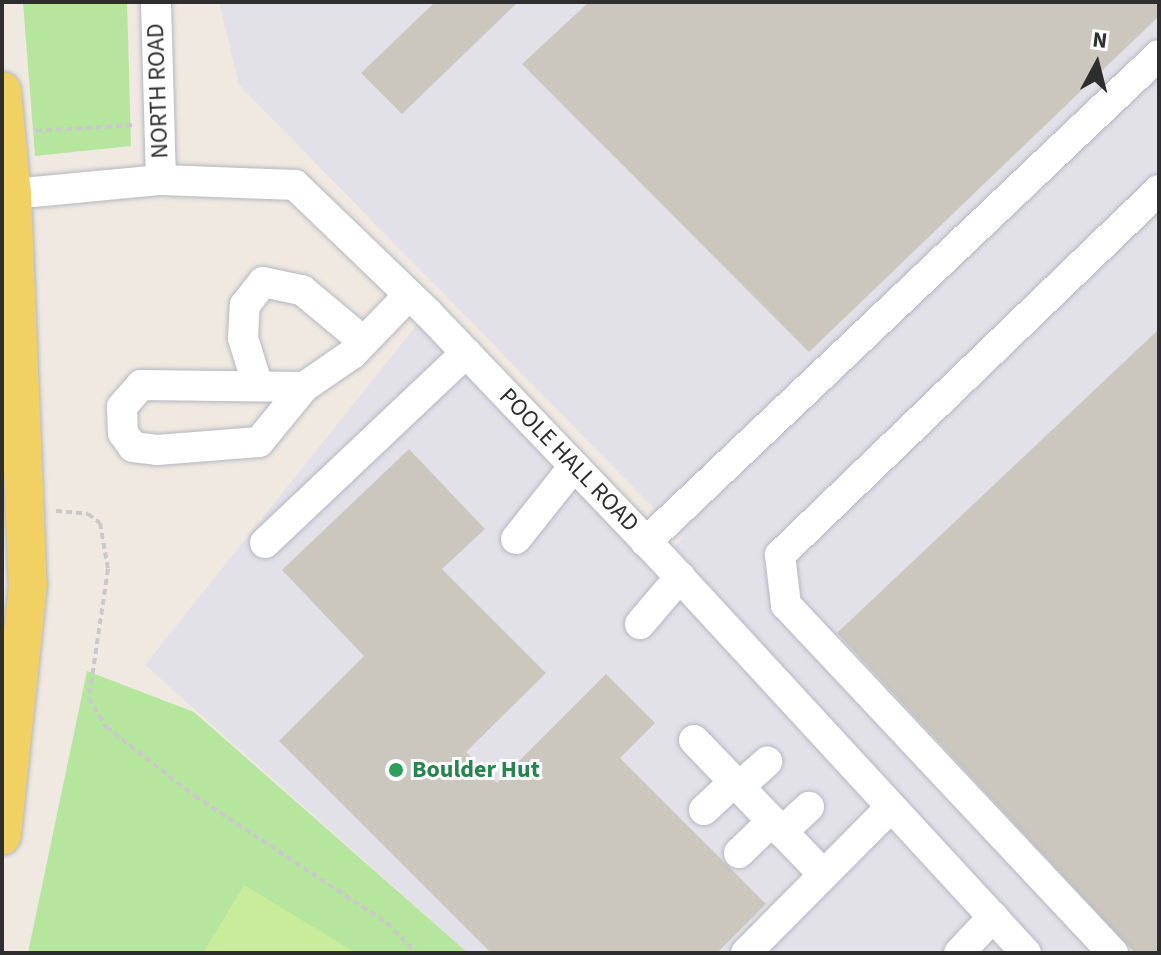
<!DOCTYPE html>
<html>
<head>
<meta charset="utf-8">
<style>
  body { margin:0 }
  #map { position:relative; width:1161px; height:955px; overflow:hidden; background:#efe9e1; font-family:"Source Sans 3",sans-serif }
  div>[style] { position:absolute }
  .industrial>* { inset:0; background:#e3e1e8 }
  .green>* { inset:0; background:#b6e59e }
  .pitch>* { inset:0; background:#c9ec9a }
  .building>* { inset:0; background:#cbc7bf }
  .path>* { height:4px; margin-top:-2px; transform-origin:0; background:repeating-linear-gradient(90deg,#c9c9c9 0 6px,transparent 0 10px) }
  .roads { filter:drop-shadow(0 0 2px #b4b7c1) drop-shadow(0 0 2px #b4b7c1) }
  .minor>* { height:30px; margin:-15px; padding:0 15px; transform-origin:15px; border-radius:15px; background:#fff }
  .major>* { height:38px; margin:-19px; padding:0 19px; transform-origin:19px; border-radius:19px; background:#f2d163 }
  .dots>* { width:22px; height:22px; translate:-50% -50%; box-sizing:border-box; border:4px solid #fff; border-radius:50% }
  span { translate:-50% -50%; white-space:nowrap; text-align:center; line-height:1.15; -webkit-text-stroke:6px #fff; paint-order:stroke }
  .street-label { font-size:24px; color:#2e2e2e }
  .leisure-label { font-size:24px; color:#27864d; font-weight:700 }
  .left { translate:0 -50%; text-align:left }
  .frame { position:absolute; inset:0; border:4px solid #2e2e2e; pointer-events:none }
  .north { position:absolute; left:1057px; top:24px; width:80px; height:80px; -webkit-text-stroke:6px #fff; paint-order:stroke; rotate:7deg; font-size:22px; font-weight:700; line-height:32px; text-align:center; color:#2e2e2e }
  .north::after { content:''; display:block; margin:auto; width:28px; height:36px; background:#2e2e2e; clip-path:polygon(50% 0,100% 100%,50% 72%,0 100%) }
</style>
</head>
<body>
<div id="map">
  <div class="industrial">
    <i style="clip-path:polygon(219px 2px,1159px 2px,1159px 953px,468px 953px,145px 665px,427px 312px,663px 558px,683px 538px,239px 85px)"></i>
  </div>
  <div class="green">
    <i style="clip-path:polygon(23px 2px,127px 2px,131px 146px,35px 156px)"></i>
    <i style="clip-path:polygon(87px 671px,194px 712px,468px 953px,28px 953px)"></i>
  </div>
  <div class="pitch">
    <i style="clip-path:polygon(244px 885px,356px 953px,203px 953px)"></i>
  </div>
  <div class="building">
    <i style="clip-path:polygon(435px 2px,518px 2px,402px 114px,361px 73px)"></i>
    <i style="clip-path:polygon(589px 2px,1159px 2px,1159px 16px,809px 352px,522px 64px)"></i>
    <i style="clip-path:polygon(1159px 329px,1159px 953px,1135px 953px,837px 633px)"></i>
    <i style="clip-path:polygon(409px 449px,485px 529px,442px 569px,546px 673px,466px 752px,497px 783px,606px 674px,655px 723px,620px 758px,766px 904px,717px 953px,491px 953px,279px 741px,364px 656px,282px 570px)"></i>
  </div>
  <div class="path">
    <i style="left:36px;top:131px;width:99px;rotate:-3.5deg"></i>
    <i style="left:56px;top:511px;width:32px;rotate:5deg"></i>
    <i style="left:88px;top:514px;width:15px;rotate:37deg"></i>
    <i style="left:100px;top:523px;width:47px;rotate:80.1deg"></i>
    <i style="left:108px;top:569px;width:130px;rotate:98.4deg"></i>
    <i style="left:89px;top:698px;width:34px;rotate:60deg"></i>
    <i style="left:106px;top:727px;width:113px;rotate:37.8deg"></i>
    <i style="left:195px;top:796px;width:230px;rotate:33.5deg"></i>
    <i style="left:387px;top:923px;width:42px;rotate:46deg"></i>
  </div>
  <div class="roads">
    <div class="minor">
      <i style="left:156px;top:2px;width:178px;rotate:88.4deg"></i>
      <i style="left:12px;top:194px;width:150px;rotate:-5.4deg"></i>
      <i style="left:161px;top:180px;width:134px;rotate:2.1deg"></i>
      <i style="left:295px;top:185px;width:183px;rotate:43.9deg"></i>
      <i style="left:427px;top:312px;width:340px;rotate:46.3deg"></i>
      <i style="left:662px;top:558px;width:537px;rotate:47.34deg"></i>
      <i style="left:258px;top:386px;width:50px;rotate:-107.4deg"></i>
      <i style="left:243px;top:338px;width:33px;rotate:-87deg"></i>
      <i style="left:245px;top:305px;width:29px;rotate:-52deg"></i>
      <i style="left:263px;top:282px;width:40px;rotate:12deg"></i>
      <i style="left:302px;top:290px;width:80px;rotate:39.9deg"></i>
      <i style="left:304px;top:387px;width:163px;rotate:-179.3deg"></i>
      <i style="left:141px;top:385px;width:29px;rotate:131deg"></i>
      <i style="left:122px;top:407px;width:26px;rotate:88deg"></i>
      <i style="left:123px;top:433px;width:17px;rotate:54deg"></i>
      <i style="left:133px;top:447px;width:24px;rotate:7deg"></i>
      <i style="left:157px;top:450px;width:102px;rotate:-4.5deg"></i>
      <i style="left:259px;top:442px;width:71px;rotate:-50.7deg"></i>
      <i style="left:304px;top:387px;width:58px;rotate:-34.5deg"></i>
      <i style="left:352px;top:354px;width:82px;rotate:-46deg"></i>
      <i style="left:516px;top:539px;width:93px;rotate:-51.5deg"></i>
      <i style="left:646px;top:542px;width:707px;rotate:-43.51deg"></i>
      <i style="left:265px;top:543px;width:277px;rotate:-43.4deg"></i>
      <i style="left:640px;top:624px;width:62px;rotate:-49.6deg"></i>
      <i style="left:694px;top:740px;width:187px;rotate:46.1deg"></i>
      <i style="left:739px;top:787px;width:38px;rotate:-42deg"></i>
      <i style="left:704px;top:810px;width:41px;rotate:-43deg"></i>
      <i style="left:782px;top:832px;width:37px;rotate:-43deg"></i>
      <i style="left:739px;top:853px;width:46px;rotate:-44.1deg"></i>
      <i style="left:746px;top:953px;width:206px;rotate:-45.2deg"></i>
      <i style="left:959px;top:953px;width:50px;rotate:-46.6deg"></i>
      <i style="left:1113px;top:953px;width:478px;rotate:-133.2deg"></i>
      <i style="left:786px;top:605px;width:50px;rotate:-96.8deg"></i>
      <i style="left:780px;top:555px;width:526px;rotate:-43.92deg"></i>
    </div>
    <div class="major">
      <i style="left:2px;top:91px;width:103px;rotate:84.5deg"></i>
      <i style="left:12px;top:194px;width:390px;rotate:87.7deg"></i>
      <i style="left:28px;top:584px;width:253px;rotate:95.9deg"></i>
    </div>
  </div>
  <div class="dots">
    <i style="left:396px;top:770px;background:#2e9e5b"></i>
  </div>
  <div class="street-label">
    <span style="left:158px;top:91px;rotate:-92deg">NORTH ROAD</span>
    <span style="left:569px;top:460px;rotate:46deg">POOLE HALL ROAD</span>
  </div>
  <div class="leisure-label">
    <span class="left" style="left:412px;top:770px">Boulder Hut</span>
  </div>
  <div class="frame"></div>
  <div class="north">N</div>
</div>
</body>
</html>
